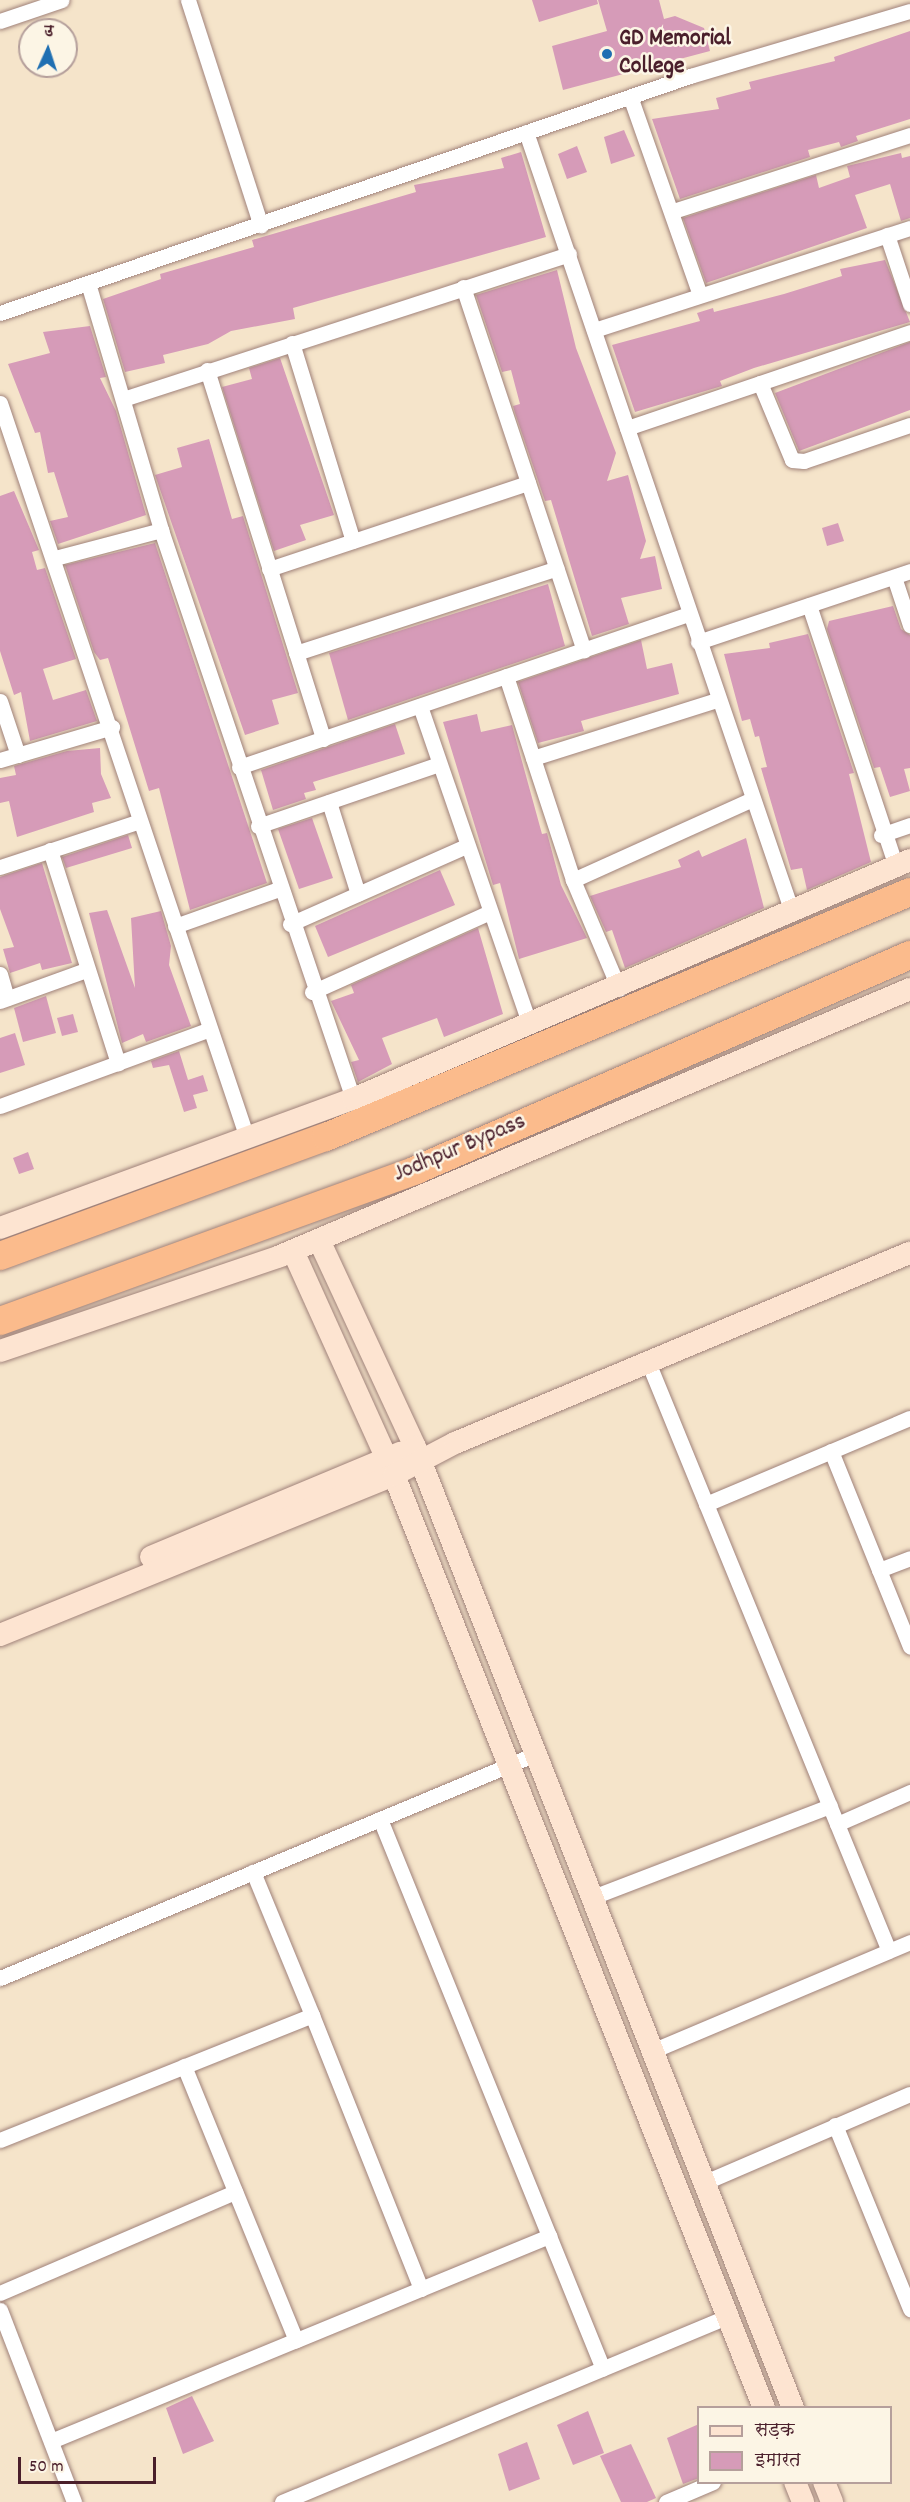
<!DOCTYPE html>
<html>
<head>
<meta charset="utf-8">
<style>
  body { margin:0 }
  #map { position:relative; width:910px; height:2502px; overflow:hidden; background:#f5e4ca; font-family:Dekko,"Playpen Sans Deva",sans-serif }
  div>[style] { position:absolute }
  .building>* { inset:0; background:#d69bb8 }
  .roads { filter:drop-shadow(0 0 2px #a0827a) drop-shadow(0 0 2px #a0827a) }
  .street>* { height:15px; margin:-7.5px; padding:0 7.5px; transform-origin:7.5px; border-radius:7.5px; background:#fff }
  .secondary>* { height:22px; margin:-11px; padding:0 11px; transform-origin:11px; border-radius:11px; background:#fde4d1 }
  .highway>* { height:28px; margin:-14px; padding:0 14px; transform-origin:14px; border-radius:14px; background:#fbbb8c }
  .dots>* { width:16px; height:16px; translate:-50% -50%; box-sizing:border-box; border:3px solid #fcf5e5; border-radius:50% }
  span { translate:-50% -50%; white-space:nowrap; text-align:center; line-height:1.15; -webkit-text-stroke:5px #fcf5e5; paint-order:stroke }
  .poi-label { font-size:24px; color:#4a1f2b; font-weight:700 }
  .left { translate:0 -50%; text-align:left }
  .street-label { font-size:24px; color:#4a1f2b }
  .legend { position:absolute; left:697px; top:2406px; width:195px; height:78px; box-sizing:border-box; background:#fcf5e5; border:2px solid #b59f9b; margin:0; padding:8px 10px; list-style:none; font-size:18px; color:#4a1f2b }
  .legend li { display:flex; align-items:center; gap:12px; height:30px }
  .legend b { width:30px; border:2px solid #b59f9b }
  .north { position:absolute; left:18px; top:18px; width:60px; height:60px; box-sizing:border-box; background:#fcf5e5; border:2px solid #b59f9b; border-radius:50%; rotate:3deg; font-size:16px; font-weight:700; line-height:24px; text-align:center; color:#4a1f2b }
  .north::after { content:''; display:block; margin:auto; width:21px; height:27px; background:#1f6fb2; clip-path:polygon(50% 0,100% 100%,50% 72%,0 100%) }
  .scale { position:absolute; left:18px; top:2457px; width:138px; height:27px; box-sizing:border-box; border:3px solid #4a1f2b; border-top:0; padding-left:8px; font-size:18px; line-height:21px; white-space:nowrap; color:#4a1f2b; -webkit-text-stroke:4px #fcf5e5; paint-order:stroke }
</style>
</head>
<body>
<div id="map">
  <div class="building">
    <i style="clip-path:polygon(532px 0,597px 0,598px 4px,539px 22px)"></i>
    <i style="clip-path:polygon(598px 0,659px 0,664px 19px,675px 16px,704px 28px,710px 51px,563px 90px,552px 46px,607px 31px)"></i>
    <i style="clip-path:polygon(910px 31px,910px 119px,856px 136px,858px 141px,841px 147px,839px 142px,808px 150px,810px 157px,680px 199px,652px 119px,719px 109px,716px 98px,751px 89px,749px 82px,835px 61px,834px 57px)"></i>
    <i style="clip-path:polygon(624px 130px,635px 156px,611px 164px,604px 137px)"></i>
    <i style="clip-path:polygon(577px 146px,587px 172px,567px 179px,558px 154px)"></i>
    <i style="clip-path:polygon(521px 152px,546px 237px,293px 308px,295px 319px,231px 331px,208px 344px,163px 355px,165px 363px,125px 372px,103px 299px,161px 279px,160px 274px,254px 247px,252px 240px,416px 192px,414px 185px,504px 168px,501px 158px)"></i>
    <i style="clip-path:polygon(901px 153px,902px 158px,910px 156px,910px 218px,901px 221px,890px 184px,855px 195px,867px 228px,706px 283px,683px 218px,816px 175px,819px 188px,850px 177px,847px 166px)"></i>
    <i style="clip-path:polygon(885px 260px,910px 322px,754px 368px,720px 381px,722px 386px,635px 412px,612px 345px,700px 321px,697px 313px,713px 308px,714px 312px,784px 294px,842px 276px,840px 269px)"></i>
    <i style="clip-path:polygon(557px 270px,576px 348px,616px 453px,607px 481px,628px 475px,646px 541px,640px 559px,655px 556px,662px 589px,621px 598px,629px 624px,592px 636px,551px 500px,545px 501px,515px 413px,513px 406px,520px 404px,511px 370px,502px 372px,476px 295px)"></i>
    <i style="clip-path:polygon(90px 326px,106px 377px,100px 378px,116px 411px,146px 515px,58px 544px,50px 521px,68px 517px,54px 472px,48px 473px,40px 432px,35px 433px,8px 364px,50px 353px,43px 332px)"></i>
    <i style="clip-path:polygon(910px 342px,910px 410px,799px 451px,775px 393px)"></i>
    <i style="clip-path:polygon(280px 358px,334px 515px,300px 525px,306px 540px,274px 551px,222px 387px,252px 379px,249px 368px)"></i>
    <i style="clip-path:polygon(209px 439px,232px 519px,243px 516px,298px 693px,272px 700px,279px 724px,245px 735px,155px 475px,182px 467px,177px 448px)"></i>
    <i style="clip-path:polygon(14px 491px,39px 550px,32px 552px,37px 570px,45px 568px,76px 659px,43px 669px,53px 700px,86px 690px,97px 721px,30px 741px,21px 692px,14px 695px,0 651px,0 496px)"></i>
    <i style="clip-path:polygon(838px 523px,844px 541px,827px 546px,822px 528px)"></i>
    <i style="clip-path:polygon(155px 543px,267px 883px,190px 910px,159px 788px,149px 791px,108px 658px,100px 660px,94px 652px,65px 565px)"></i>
    <i style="clip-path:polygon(548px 584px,565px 646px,348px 720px,329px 653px)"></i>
    <i style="clip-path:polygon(893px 606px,901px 629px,910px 635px,910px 768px,904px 769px,910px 791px,890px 797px,880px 767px,874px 768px,827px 629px,829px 621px)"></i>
    <i style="clip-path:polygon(808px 634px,854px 773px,849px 774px,871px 862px,807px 890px,802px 868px,791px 870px,761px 768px,767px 767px,759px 736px,755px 737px,750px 719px,742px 721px,724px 654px,770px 648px,769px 643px)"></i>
    <i style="clip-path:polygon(641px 640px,647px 669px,672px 663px,679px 694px,581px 721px,584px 731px,538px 743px,518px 682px)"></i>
    <i style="clip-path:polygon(477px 714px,481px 732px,512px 725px,542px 834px,547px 833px,561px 885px,587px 938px,519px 959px,500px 883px,493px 885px,443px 722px)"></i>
    <i style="clip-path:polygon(395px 724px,405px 754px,313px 782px,316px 790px,304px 793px,306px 799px,273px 810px,261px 770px)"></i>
    <i style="clip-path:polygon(100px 748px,101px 774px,111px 798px,92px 803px,94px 812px,17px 837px,9px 801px,0 803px,0 778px,16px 775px,14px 766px,67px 751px)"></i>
    <i style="clip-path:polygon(312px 818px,333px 878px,299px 889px,278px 829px)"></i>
    <i style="clip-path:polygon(128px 835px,132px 848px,66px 868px,62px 857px)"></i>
    <i style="clip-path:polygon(746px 838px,764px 908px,625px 968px,612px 930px,606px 932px,590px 896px,681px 867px,678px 860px,699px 850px,702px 857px)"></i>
    <i style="clip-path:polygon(42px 863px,72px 963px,42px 970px,40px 963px,10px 973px,3px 949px,14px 947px,0 909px,0 877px)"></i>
    <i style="clip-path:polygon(440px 870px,455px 905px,328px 957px,315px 926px)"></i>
    <i style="clip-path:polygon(107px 910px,135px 988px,131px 918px,161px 911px,171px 946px,169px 965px,191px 1026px,146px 1042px,143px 1034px,122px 1043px,89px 913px)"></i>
    <i style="clip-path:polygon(478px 928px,503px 1014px,444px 1037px,437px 1018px,382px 1038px,392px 1064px,358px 1082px,351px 1062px,359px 1060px,331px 1001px,354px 993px,351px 985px)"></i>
    <i style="clip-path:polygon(46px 996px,56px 1033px,23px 1042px,14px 1008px)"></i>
    <i style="clip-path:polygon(73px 1014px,78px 1032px,62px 1036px,57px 1018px)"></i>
    <i style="clip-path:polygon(15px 1033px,25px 1065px,0 1073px,0 1038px)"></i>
    <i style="clip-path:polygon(179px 1051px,188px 1080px,203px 1075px,208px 1091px,193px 1095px,197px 1108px,184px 1112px,169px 1065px,153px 1068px,151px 1061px)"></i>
    <i style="clip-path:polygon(28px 1152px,34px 1169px,19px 1174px,13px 1158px)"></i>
    <i style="clip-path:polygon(192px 2396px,214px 2441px,183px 2454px,166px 2408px)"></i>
    <i style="clip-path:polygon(588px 2411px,604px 2453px,573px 2465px,557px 2425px)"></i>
    <i style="clip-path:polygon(699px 2424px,699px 2478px,683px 2484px,667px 2438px)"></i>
    <i style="clip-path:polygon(527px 2442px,540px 2479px,509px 2491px,498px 2454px)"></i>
    <i style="clip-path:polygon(631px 2444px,656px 2498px,647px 2502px,621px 2502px,600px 2456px)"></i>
  </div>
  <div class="roads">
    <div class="street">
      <i style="left:188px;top:0;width:237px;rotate:72.1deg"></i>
      <i style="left:0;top:21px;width:65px;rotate:-18.7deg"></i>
      <i style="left:631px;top:99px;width:208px;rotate:70.6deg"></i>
      <i style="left:526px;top:132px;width:824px;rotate:71.17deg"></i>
      <i style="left:673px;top:211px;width:249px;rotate:-17.8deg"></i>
      <i style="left:887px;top:235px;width:73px;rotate:71.6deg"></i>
      <i style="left:88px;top:283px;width:258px;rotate:73.5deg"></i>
      <i style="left:161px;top:530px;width:601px;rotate:71.35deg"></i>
      <i style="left:463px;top:287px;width:383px;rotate:71.6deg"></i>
      <i style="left:0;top:313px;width:730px;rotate:-18.96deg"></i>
      <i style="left:690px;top:76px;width:229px;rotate:-16.5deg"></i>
      <i style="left:594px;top:330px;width:332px;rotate:-17.9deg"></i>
      <i style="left:292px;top:343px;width:207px;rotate:72.9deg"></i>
      <i style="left:207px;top:370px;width:387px;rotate:72.5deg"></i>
      <i style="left:760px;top:383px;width:83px;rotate:67.4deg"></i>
      <i style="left:792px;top:460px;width:12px;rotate:5deg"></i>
      <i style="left:804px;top:461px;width:112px;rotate:-18.8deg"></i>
      <i style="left:123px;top:399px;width:469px;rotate:-18deg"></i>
      <i style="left:0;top:403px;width:775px;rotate:71.42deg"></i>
      <i style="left:627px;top:428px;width:299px;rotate:-18.7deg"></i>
      <i style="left:55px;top:558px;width:110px;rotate:-14.8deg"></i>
      <i style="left:269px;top:569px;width:273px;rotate:-18.4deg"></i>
      <i style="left:894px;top:577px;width:51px;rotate:71.6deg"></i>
      <i style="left:809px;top:605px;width:276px;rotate:71.6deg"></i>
      <i style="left:698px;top:642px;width:224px;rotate:-18.5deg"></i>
      <i style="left:296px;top:653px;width:274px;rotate:-18deg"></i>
      <i style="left:506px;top:676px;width:215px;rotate:71.8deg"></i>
      <i style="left:573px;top:880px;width:118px;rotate:67.1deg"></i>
      <i style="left:0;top:701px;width:57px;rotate:71.6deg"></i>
      <i style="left:420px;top:706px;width:335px;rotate:71deg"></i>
      <i style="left:533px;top:758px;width:193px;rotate:-17.5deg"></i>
      <i style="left:0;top:760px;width:117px;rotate:-16.4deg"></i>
      <i style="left:239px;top:767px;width:474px;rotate:-18.8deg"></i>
      <i style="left:329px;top:802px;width:96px;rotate:72.5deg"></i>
      <i style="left:258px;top:826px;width:191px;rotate:-18.9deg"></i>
      <i style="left:881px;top:835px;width:31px;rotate:-19deg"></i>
      <i style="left:50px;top:850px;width:224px;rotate:72.3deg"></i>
      <i style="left:0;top:867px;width:147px;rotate:-18.2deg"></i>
      <i style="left:573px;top:880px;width:194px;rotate:-24.3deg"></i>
      <i style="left:290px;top:924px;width:193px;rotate:-23.9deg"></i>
      <i style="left:175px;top:926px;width:110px;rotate:-19.6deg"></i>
      <i style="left:0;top:974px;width:25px;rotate:74deg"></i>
      <i style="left:312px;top:992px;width:193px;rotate:-24.2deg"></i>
      <i style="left:0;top:1001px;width:91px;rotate:-19.8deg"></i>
      <i style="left:0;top:1106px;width:221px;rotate:-20.1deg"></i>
      <i style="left:648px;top:1362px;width:636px;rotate:67.75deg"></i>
      <i style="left:831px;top:1451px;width:211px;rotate:68deg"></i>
      <i style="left:706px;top:1504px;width:221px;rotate:-22.9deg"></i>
      <i style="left:879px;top:1570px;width:33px;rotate:-21deg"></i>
      <i style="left:380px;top:1819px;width:593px;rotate:67.93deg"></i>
      <i style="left:837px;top:1824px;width:80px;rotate:-23.7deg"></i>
      <i style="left:590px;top:1898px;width:257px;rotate:-21deg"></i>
      <i style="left:0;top:1978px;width:578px;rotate:-22.7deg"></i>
      <i style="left:312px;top:2015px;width:295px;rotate:68.3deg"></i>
      <i style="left:652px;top:2051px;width:280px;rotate:-22.9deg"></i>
      <i style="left:184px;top:2066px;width:296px;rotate:67.8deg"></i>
      <i style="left:835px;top:2125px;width:199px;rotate:67.8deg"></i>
      <i style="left:0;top:2140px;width:336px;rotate:-21.8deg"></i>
      <i style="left:312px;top:2015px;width:155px;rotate:-112.4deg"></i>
      <i style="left:703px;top:2183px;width:225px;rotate:-23.3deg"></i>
      <i style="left:0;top:2293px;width:256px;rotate:-23.3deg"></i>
      <i style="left:0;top:2310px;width:206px;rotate:68.9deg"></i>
      <i style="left:51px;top:2441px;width:539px;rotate:-22.37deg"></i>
      <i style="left:282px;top:2502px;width:482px;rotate:-22.6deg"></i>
      <i style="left:666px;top:2502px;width:51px;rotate:-23.1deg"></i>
    </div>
    <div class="secondary">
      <i style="left:0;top:1228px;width:376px;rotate:-20.1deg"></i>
      <i style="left:353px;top:1099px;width:606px;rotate:-23.22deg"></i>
      <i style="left:319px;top:1240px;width:228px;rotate:65.1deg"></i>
      <i style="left:415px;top:1447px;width:1033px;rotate:68.53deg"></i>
      <i style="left:293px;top:1251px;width:246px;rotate:65.7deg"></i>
      <i style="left:394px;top:1475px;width:1004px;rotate:68.37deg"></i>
      <i style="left:0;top:1351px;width:296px;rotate:-18.7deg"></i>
      <i style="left:280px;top:1256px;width:684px;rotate:-22.97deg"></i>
      <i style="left:151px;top:1557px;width:270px;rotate:-22.7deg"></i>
      <i style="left:0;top:1635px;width:425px;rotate:-22.1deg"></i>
      <i style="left:394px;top:1475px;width:69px;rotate:-27.7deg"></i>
      <i style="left:455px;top:1443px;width:493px;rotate:-22.7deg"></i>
      <i style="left:795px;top:2482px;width:22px;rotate:68deg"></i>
      <i style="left:824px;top:2482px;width:22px;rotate:68deg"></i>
    </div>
    <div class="highway">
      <i style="left:0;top:1256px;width:347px;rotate:-20.1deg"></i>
      <i style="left:326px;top:1137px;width:633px;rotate:-22.76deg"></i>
      <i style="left:0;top:1321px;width:443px;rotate:-19.9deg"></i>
      <i style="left:416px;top:1170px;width:539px;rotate:-23.52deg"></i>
    </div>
  </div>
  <div class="dots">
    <i style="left:607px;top:54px;background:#1f6fb2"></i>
  </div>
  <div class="poi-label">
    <span class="left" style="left:619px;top:54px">GD Memorial<br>College</span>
  </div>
  <div class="street-label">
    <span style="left:460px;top:1149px;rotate:-23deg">Jodhpur Bypass</span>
  </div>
  <ul class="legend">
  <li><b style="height:8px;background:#fde4d1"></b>सड़क</li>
  <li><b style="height:16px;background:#d69bb8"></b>इमारत</li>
  </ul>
  <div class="north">उ</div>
  <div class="scale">50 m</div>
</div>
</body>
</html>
